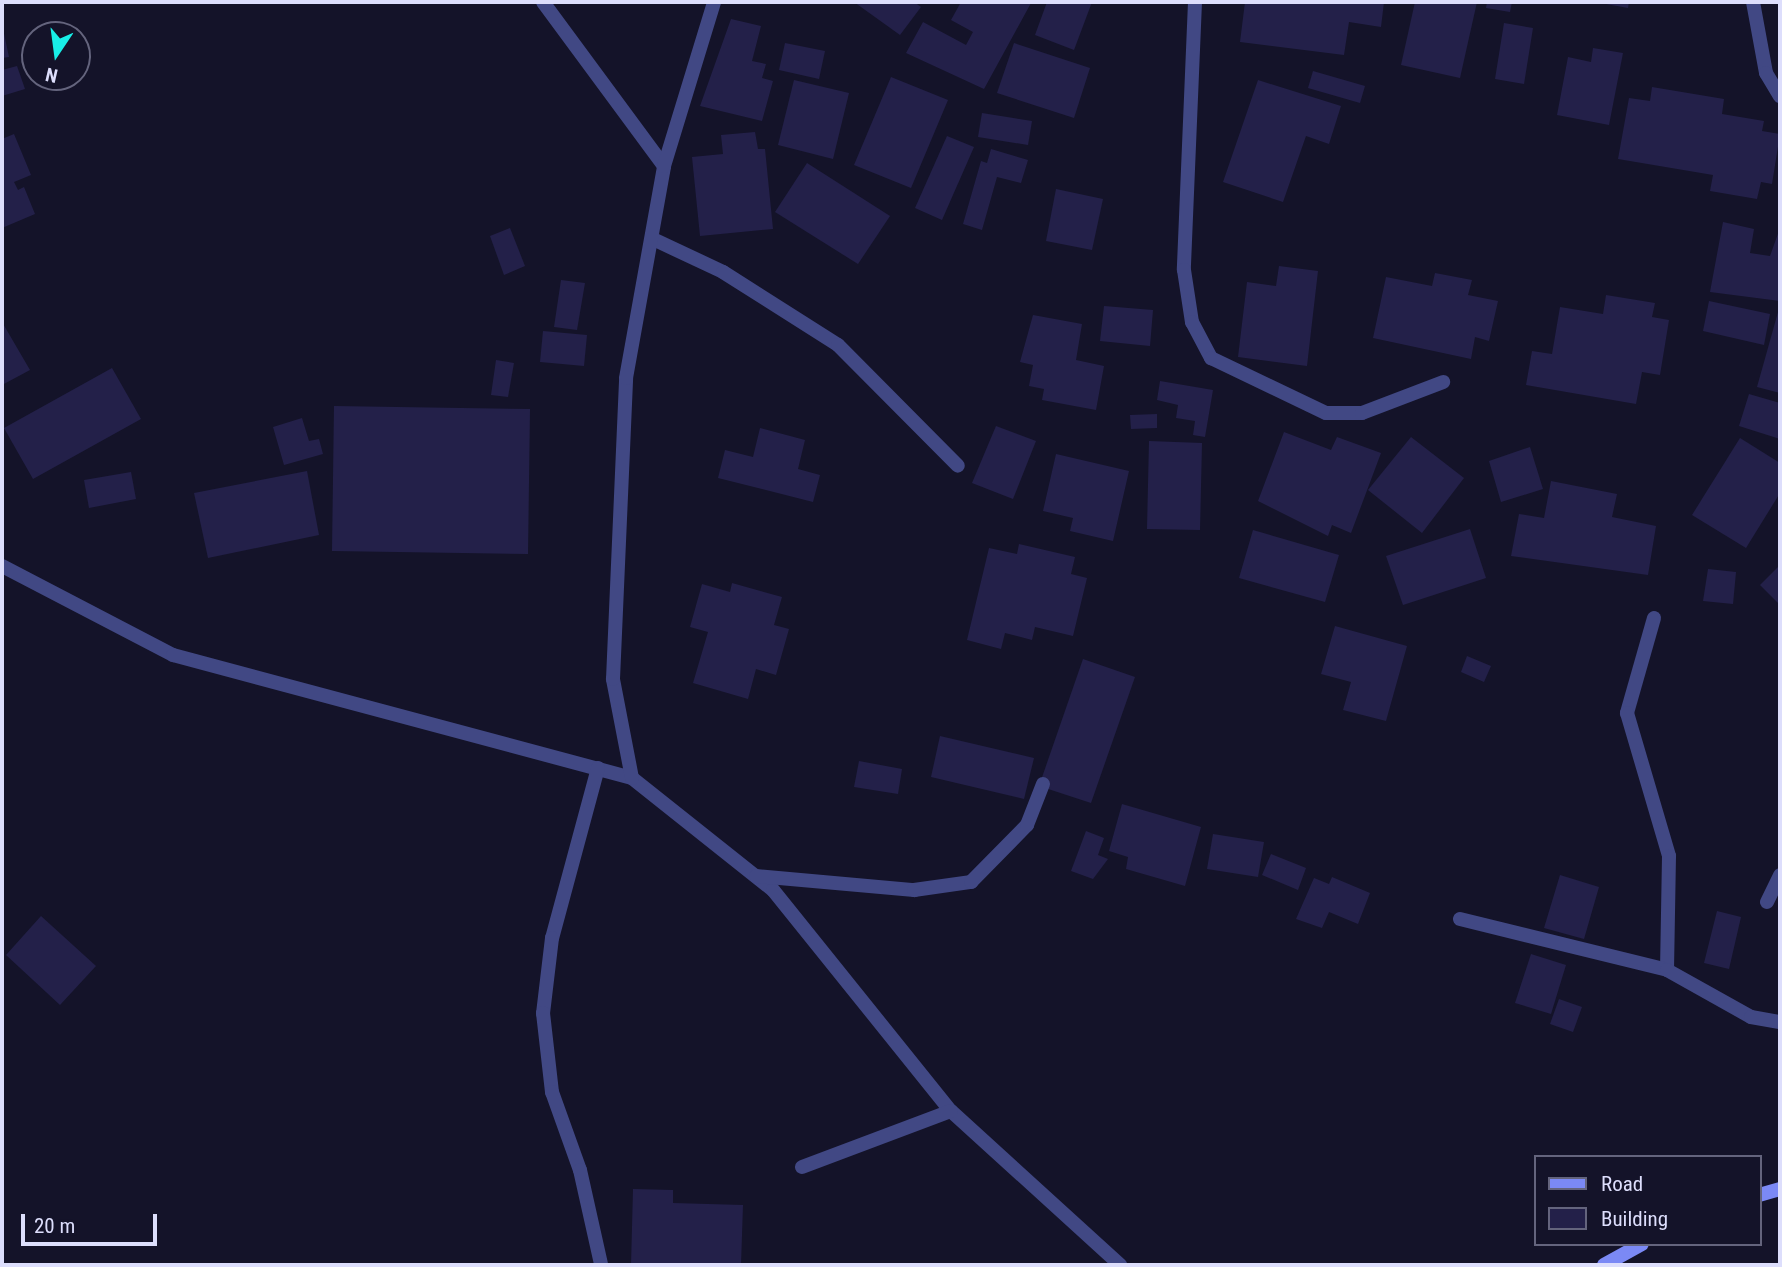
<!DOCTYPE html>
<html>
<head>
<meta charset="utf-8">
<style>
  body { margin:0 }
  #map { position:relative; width:1782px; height:1267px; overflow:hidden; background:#141329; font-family:"Roboto Condensed",sans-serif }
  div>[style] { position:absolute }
  .building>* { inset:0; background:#232049 }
  .street>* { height:14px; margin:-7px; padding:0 7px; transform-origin:7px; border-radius:7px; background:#414884 }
  .secondary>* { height:14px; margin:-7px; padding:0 7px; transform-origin:7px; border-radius:7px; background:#7b89f5 }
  span { translate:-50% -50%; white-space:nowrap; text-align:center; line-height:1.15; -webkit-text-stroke:7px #141329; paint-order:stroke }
  .frame { position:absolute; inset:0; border:4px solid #dddefc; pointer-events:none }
  .legend { position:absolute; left:1534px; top:1155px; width:228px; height:91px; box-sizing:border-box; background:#141329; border:2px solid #64647d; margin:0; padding:9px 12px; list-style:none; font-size:21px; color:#dddefc }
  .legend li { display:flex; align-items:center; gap:14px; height:35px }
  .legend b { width:35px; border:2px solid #64647d }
  .north { position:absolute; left:21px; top:21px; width:70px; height:70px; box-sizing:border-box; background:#141329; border:2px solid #64647d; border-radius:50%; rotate:193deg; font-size:19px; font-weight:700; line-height:28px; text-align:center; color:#dddefc }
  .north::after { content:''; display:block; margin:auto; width:24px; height:32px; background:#18eee7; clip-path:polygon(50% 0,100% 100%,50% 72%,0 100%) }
  .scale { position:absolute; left:21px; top:1214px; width:136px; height:32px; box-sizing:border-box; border:4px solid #dddefc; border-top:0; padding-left:9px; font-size:21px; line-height:24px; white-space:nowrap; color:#dddefc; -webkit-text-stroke:5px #141329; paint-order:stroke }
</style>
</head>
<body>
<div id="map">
  <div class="building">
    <i style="clip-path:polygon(854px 2px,914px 2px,921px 7px,900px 35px)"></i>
    <i style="clip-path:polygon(961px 2px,1031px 3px,984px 89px,906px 53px,923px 22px,966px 45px,973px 32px,951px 20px)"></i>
    <i style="clip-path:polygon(1047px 2px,1092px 2px,1074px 50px,1035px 35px)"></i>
    <i style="clip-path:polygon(1245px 2px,1384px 2px,1381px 27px,1349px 22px,1344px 55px,1240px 42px)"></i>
    <i style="clip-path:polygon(1415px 2px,1477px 2px,1460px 78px,1401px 65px)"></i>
    <i style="clip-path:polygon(1487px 2px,1512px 2px,1510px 12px,1486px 8px)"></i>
    <i style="clip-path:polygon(1595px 2px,1629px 2px,1628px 8px)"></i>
    <i style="clip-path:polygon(731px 19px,761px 26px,752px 61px,766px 64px,762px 78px,773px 81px,762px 121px,700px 106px)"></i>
    <i style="clip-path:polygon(1504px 23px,1533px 28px,1524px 84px,1495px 79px)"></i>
    <i style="clip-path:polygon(3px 29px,9px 57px,2px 58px,2px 30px)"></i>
    <i style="clip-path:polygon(785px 43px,825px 51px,819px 79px,779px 70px)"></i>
    <i style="clip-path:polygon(1014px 43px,1090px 68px,1074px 118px,997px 93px)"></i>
    <i style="clip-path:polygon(1593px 48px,1623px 53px,1609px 125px,1557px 115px,1568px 57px,1591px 62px)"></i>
    <i style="clip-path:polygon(17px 66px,25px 89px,2px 96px,2px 70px)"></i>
    <i style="clip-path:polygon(1313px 71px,1365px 86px,1360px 103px,1308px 88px)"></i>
    <i style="clip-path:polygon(891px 77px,948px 100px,911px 188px,854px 165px)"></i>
    <i style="clip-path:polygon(794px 80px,849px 93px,833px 159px,778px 145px)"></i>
    <i style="clip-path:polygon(1258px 80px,1341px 106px,1329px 144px,1306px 136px,1283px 202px,1223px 182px)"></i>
    <i style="clip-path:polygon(1652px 87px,1724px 99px,1722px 114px,1764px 121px,1762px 131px,1780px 134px,1772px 184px,1761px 182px,1757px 199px,1710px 191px,1713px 175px,1618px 159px,1629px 98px,1650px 101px)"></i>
    <i style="clip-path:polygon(982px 113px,1032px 121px,1028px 145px,978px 137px)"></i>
    <i style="clip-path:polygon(755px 132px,758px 149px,765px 149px,773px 229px,700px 236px,692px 157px,723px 154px,721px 135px)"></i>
    <i style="clip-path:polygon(14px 134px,31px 175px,14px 182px,18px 190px,24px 187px,35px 214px,2px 228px,2px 139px)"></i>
    <i style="clip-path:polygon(947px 136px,974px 147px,942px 220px,915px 208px)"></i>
    <i style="clip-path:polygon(991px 149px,1028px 160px,1021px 183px,997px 177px,982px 230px,963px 224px,981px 161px,987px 163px)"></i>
    <i style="clip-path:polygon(807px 163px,890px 216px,858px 264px,775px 212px)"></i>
    <i style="clip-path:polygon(1056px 189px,1103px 199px,1092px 250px,1046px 241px)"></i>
    <i style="clip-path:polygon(1723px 222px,1754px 229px,1750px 253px,1770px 256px,1780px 228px,1780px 301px,1710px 292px)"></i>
    <i style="clip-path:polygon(510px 228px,525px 266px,504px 275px,490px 236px)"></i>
    <i style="clip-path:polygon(1279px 266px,1318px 271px,1307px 366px,1238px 357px,1247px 282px,1276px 286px)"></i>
    <i style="clip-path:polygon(1435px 273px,1472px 280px,1468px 295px,1498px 301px,1489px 341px,1475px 337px,1471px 359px,1373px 338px,1386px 277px,1432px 286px)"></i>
    <i style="clip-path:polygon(561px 280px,585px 283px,577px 330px,554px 327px)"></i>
    <i style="clip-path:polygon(1606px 295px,1655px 303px,1652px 317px,1669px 320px,1660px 375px,1642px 372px,1636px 404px,1526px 385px,1532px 351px,1552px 354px,1560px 307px,1603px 314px)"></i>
    <i style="clip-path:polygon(1709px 301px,1770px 314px,1764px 345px,1703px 331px)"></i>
    <i style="clip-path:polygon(1780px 305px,1780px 393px,1757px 387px)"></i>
    <i style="clip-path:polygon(1104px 306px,1153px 310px,1150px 346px,1100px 341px)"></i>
    <i style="clip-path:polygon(1033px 315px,1082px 324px,1076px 360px,1104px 366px,1096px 410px,1042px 400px,1044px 389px,1029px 386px,1033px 365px,1020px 362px)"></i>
    <i style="clip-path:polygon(2px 322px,30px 370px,2px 385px)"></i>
    <i style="clip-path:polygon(543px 331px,587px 335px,584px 366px,540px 362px)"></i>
    <i style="clip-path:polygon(496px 360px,514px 363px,508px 397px,491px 395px)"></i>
    <i style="clip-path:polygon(112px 368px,141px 419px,33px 479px,4px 428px)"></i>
    <i style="clip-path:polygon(1160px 381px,1213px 390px,1205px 437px,1193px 435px,1195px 421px,1176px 418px,1178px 405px,1157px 400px)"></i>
    <i style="clip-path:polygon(1749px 394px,1780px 403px,1780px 439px,1739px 426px)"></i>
    <i style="clip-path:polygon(334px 406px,530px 409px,528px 554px,332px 551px)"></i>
    <i style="clip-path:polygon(1157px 414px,1157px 428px,1131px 429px,1130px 415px)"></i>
    <i style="clip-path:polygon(302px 418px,309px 441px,319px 439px,323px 454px,284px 465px,273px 427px)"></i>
    <i style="clip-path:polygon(996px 426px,1036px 441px,1013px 499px,972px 483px)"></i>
    <i style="clip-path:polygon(760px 428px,805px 440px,798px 469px,820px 475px,813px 502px,718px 478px,725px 450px,753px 457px)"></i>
    <i style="clip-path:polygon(1284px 432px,1331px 450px,1337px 437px,1381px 453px,1351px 533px,1332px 525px,1328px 536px,1258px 501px)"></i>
    <i style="clip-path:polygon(1411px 437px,1464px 478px,1422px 533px,1368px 490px)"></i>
    <i style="clip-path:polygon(1740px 438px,1780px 463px,1780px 493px,1746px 548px,1692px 515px)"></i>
    <i style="clip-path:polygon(1149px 441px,1202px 443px,1200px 530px,1147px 529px)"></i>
    <i style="clip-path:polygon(1530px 447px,1543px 489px,1501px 502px,1489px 461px)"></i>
    <i style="clip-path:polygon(1056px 454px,1129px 471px,1113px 541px,1070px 531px,1073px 518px,1043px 511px)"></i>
    <i style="clip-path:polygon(307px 471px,319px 535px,208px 558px,194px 493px)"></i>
    <i style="clip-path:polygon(131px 472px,136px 499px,89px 508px,84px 480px)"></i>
    <i style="clip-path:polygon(1551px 481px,1617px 494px,1612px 517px,1656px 526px,1648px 575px,1511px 556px,1519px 514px,1544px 518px)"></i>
    <i style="clip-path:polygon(1470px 529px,1486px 578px,1403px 605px,1386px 556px)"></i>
    <i style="clip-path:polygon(1253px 530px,1339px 555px,1325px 602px,1239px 578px)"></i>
    <i style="clip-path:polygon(1019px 544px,1075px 557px,1071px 574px,1087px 578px,1073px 636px,1035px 627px,1032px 640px,1005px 633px,1001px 649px,967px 640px,989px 548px,1017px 554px)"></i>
    <i style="clip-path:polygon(1780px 565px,1780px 605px,1760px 585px)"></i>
    <i style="clip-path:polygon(1708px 569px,1736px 572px,1733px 604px,1703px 601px)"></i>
    <i style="clip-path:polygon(732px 583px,782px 597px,774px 625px,789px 629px,776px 675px,756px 669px,748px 699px,693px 683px,708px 632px,690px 627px,702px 584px,730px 592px)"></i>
    <i style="clip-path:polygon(1335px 626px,1407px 646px,1386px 721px,1343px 710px,1351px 682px,1321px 674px)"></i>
    <i style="clip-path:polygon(1467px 656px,1491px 666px,1484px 682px,1461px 672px)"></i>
    <i style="clip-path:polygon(1083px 659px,1135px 677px,1091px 803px,1039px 786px)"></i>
    <i style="clip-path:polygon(940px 736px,1034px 758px,1024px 799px,931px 777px)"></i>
    <i style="clip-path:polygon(859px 761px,902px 769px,898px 794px,854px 787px)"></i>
    <i style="clip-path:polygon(1122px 804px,1201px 827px,1185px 886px,1126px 869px,1128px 857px,1109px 851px)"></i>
    <i style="clip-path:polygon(1086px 831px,1104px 838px,1098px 855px,1108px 859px,1093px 879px,1071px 871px)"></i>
    <i style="clip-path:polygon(1213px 834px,1264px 842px,1258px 877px,1207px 869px)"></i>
    <i style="clip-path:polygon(1271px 854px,1306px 868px,1298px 890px,1262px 875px)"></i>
    <i style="clip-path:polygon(1560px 875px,1599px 887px,1584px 939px,1544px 928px)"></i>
    <i style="clip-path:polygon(1332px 877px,1370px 893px,1358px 924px,1329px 912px,1322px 928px,1296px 919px,1314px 878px,1329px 884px)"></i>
    <i style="clip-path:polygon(1717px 911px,1741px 917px,1729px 969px,1704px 963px)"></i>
    <i style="clip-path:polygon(41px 916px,96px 966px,60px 1005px,6px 955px)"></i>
    <i style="clip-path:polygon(1531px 954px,1566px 965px,1551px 1014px,1515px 1003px)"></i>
    <i style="clip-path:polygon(1559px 999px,1582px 1007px,1573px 1032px,1550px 1024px)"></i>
    <i style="clip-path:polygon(633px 1189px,673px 1190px,673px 1203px,743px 1205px,741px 1265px,631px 1265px)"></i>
  </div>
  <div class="street">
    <i style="left:543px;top:2px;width:204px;rotate:53.6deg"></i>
    <i style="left:1195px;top:2px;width:268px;rotate:92.4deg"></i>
    <i style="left:1184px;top:270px;width:53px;rotate:81.3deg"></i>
    <i style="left:1192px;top:322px;width:41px;rotate:62.2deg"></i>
    <i style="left:1211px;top:358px;width:127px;rotate:25.6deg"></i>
    <i style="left:1326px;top:413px;width:36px"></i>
    <i style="left:1362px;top:413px;width:87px;rotate:-20.9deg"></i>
    <i style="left:1753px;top:2px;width:72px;rotate:79.6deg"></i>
    <i style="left:1766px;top:73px;width:27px;rotate:59deg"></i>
    <i style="left:653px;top:239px;width:77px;rotate:25.2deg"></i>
    <i style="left:723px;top:272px;width:136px;rotate:32.4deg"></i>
    <i style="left:838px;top:345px;width:170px;rotate:45.2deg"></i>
    <i style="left:2px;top:566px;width:193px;rotate:27.5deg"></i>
    <i style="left:173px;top:655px;width:475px;rotate:15deg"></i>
    <i style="left:632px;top:778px;width:180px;rotate:38.5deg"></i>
    <i style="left:773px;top:890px;width:284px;rotate:51.2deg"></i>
    <i style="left:951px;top:1111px;width:229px;rotate:42.3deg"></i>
    <i style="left:1654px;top:618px;width:99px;rotate:105.9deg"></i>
    <i style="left:1627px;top:713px;width:149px;rotate:73.6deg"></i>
    <i style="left:1669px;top:856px;width:114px;rotate:91deg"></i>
    <i style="left:598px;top:768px;width:176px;rotate:105.1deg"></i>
    <i style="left:552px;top:938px;width:76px;rotate:96.8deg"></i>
    <i style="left:543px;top:1013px;width:80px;rotate:83.5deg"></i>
    <i style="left:552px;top:1092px;width:83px;rotate:70.3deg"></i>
    <i style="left:580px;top:1170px;width:96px;rotate:77.4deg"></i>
    <i style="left:632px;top:778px;width:101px;rotate:-100.9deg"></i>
    <i style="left:613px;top:679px;width:301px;rotate:-87.5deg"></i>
    <i style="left:626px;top:378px;width:215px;rotate:-79.8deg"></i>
    <i style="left:664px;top:166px;width:171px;rotate:-73deg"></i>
    <i style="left:756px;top:876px;width:159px;rotate:5.1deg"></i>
    <i style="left:914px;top:890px;width:58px;rotate:-8deg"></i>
    <i style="left:971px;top:882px;width:80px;rotate:-45.5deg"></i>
    <i style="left:1027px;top:825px;width:44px;rotate:-68.7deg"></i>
    <i style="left:1767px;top:902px;width:30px;rotate:-64deg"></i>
    <i style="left:1460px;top:919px;width:213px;rotate:13.8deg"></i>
    <i style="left:1667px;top:970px;width:96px;rotate:29.2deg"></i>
    <i style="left:1751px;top:1017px;width:29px;rotate:10deg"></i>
    <i style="left:802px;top:1167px;width:159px;rotate:-20.6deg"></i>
  </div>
  <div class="secondary">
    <i style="left:1759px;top:1195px;width:22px;rotate:-16deg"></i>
    <i style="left:1604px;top:1265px;width:43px;rotate:-28.9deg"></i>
  </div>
  <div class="frame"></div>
  <ul class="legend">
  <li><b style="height:9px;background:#7b89f5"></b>Road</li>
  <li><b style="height:19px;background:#232049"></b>Building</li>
  </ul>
  <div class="north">N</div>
  <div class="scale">20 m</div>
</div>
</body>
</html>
